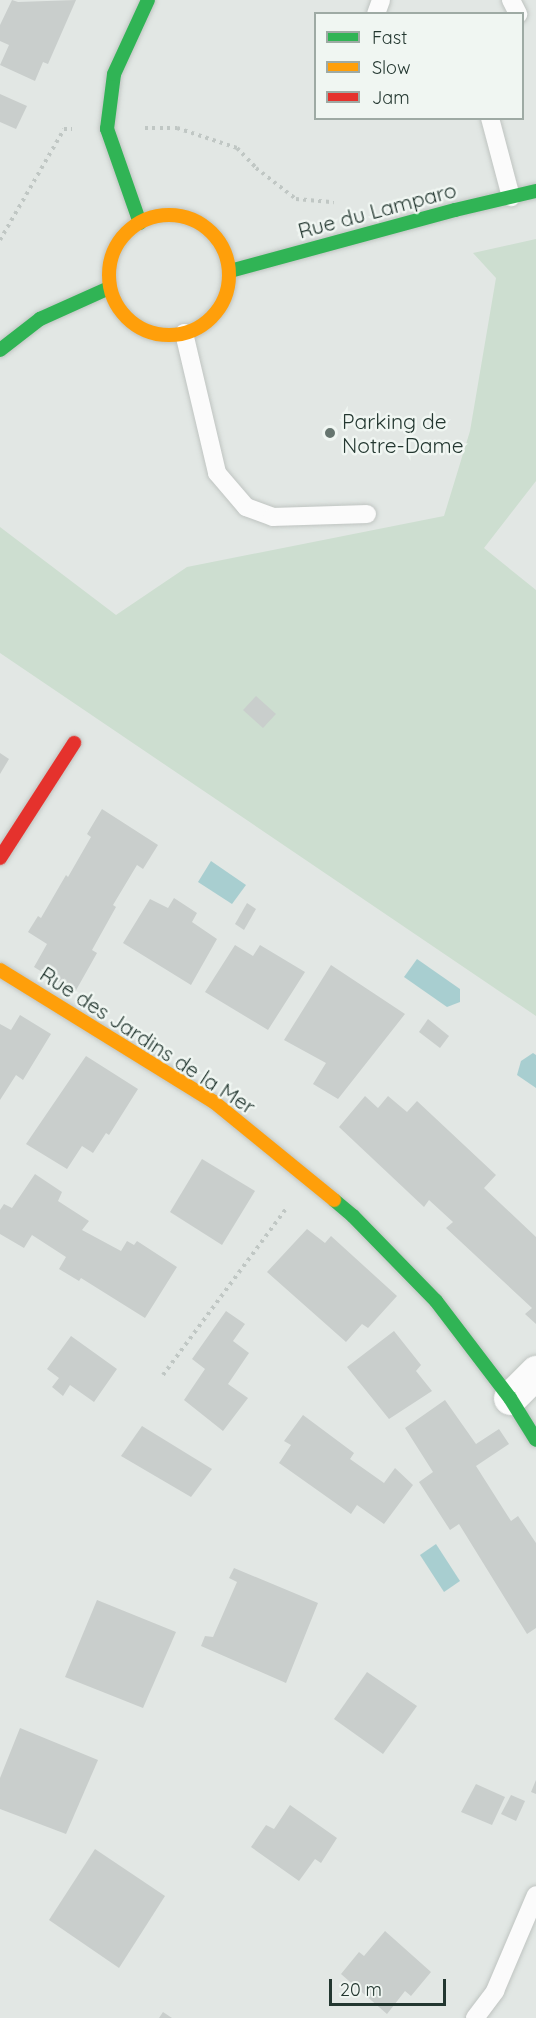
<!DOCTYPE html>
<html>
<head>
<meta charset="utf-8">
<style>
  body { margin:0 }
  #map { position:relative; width:536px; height:2018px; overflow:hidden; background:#e2e7e4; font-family:Quicksand,sans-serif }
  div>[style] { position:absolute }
  .green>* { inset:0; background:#cdded0 }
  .water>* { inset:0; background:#a8ced0 }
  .building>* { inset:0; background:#c9cecc }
  .path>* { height:4px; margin-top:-2px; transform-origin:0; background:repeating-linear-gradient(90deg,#c0c7c4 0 3px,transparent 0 7.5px) }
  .roads { filter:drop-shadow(0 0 2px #bfc4c1) drop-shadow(0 0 2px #bfc4c1) }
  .lane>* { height:18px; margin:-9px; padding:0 9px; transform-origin:9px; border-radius:9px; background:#fbfbfb }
  .street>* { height:33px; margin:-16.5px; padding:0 16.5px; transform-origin:16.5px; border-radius:16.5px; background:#fbfbfb }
  .fast>* { height:14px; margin:-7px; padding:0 7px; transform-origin:7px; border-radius:7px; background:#30b455 }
  .slow>* { height:14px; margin:-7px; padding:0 7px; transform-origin:7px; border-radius:7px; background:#ff9f0a }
  .slow>.ring { margin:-7px; padding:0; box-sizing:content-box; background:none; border:14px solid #ff9f0a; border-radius:50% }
  .jam>* { height:14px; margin:-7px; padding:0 7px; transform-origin:7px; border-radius:7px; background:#e5322d }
  .dots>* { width:16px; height:16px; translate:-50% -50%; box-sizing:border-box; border:3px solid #f0f6f2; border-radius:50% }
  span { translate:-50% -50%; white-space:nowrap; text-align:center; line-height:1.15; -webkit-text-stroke:5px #f0f6f2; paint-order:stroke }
  .street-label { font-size:21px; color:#233730 }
  .poi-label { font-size:21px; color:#233730 }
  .left { translate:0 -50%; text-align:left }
  .legend { position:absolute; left:314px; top:12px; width:210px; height:108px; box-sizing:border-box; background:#f0f6f2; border:2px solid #9eaaa4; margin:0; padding:8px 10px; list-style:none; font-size:18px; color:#233730 }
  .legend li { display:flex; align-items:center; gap:12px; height:30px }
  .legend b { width:30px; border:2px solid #9eaaa4 }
  .scale { position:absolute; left:329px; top:1979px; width:117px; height:27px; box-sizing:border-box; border:3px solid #233730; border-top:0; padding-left:8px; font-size:18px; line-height:21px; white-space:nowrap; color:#233730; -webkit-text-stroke:4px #f0f6f2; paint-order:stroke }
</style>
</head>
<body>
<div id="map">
  <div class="green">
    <i style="clip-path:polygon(536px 239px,536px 481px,484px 548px,536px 590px,536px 1016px,0 653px,0 527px,116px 615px,187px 567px,444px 516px,470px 431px,496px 278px,473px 253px)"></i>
  </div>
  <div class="water">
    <i style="clip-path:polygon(211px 861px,246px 885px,232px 904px,198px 882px)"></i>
    <i style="clip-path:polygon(417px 959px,460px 989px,460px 1002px,447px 1007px,404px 977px)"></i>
    <i style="clip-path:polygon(533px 1053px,536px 1055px,536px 1088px,517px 1075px,521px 1061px)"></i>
    <i style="clip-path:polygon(436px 1544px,460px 1581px,444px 1592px,420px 1555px)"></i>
  </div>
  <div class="building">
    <i style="clip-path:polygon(12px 0,18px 2px,76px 0,48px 64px,43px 62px,35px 81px,0 65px,9px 45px,0 41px,0 25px)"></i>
    <i style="clip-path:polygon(0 94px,27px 106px,16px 129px,0 122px)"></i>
    <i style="clip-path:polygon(256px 696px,276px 714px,263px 728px,243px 710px)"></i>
    <i style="clip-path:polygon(0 753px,9px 759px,0 774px)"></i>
    <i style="clip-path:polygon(102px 809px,158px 845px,143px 869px,137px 865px,113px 905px,116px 907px,92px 950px,97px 953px,75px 992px,34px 967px,47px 944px,28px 932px,38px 916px,41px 918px,66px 875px,68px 877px,91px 837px,87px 834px)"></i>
    <i style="clip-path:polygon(174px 898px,197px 913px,192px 922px,217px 939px,191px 985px,123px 943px,150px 899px,168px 908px)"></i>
    <i style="clip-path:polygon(247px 903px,256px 909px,244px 930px,235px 924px)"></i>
    <i style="clip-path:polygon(235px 945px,253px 956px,260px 945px,305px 972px,268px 1030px,205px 992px)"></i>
    <i style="clip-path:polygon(331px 965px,405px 1014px,338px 1099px,313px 1084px,326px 1063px,284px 1040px)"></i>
    <i style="clip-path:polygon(20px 1015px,51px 1034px,23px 1080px,16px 1075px,0 1100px,0 1024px,11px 1030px)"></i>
    <i style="clip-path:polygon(428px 1019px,449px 1036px,440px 1048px,419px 1032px)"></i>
    <i style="clip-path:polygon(86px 1056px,138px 1089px,109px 1135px,106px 1133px,93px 1153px,82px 1146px,67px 1169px,26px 1144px)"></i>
    <i style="clip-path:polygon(365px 1096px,378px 1108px,388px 1096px,407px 1112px,417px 1101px,496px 1175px,484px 1188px,536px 1237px,536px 1324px,525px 1314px,532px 1308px,446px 1228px,453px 1222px,429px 1200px,424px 1207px,339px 1127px)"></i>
    <i style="clip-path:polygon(202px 1159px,255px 1191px,222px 1245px,170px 1212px)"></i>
    <i style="clip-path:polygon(35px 1174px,62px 1192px,58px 1201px,89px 1221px,82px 1230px,121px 1251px,127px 1241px,134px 1245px,137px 1241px,177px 1267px,145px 1318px,81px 1278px,79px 1281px,59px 1269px,66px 1257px,32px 1235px,24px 1248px,0 1234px,0 1210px,4px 1204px,12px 1208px)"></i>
    <i style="clip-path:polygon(307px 1229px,325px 1243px,331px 1236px,397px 1296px,368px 1328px,362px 1324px,346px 1342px,267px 1272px)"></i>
    <i style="clip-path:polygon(226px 1311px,245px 1324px,233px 1341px,249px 1353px,228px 1384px,248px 1398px,223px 1431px,184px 1400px,205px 1369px,192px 1359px)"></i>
    <i style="clip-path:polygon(394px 1331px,421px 1365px,416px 1371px,432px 1391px,389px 1419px,347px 1367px)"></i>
    <i style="clip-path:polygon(71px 1336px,117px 1369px,94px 1402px,70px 1385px,63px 1396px,52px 1387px,59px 1378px,47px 1369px)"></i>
    <i style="clip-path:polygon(445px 1400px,476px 1444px,499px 1429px,509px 1444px,476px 1466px,511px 1521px,518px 1516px,536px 1543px,536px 1628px,527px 1634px,459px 1524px,450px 1530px,419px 1482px,433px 1472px,405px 1428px)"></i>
    <i style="clip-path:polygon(303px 1415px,354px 1453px,350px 1459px,384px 1483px,395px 1468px,413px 1485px,384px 1524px,357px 1505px,351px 1514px,279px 1463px,291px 1445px,284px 1441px)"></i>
    <i style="clip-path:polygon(142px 1426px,212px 1469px,191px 1497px,121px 1456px)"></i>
    <i style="clip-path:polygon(234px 1568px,318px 1603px,286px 1683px,201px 1646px,205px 1636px,213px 1637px,237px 1582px,229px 1578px)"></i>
    <i style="clip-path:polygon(97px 1600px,176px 1632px,143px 1708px,65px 1677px)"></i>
    <i style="clip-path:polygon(367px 1672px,417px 1706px,383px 1754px,334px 1719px)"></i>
    <i style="clip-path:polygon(20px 1728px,98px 1760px,66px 1834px,0 1809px,0 1778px)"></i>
    <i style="clip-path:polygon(536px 1780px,536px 1794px,531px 1792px)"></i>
    <i style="clip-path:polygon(476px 1784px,505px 1797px,492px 1825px,461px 1812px)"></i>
    <i style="clip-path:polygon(511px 1795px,525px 1801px,516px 1821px,501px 1814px)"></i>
    <i style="clip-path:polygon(290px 1805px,337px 1838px,321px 1863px,315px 1859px,299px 1881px,251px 1847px,266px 1825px,274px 1829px)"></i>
    <i style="clip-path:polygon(95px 1849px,165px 1896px,119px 1968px,49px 1920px)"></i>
    <i style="clip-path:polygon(385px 1931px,431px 1972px,411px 1996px,405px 1991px,387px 2014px,341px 1974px,359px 1952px,364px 1956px)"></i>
    <i style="clip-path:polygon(163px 2012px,172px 2018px,159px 2018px)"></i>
  </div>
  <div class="path">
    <i style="left:145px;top:128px;width:32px"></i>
    <i style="left:177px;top:128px;width:63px;rotate:18.4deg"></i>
    <i style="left:237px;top:148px;width:28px;rotate:46deg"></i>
    <i style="left:256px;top:168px;width:51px;rotate:37.8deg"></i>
    <i style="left:296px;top:199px;width:38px;rotate:5deg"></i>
    <i style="left:0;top:240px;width:128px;rotate:-60deg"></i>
    <i style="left:64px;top:129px;width:8px"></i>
    <i style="left:163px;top:1375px;width:207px;rotate:-53.5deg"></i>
  </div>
  <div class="roads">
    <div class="lane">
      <i style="left:511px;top:0;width:16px;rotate:63deg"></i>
      <i style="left:376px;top:14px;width:15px;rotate:-70deg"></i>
      <i style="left:490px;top:118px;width:82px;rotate:75.1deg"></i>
      <i style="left:184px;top:333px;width:144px;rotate:76.7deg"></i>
      <i style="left:217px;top:473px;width:45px;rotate:49.5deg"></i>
      <i style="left:246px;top:507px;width:29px;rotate:20deg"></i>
      <i style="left:273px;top:517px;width:94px;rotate:-1.8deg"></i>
      <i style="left:475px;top:2018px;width:34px;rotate:-53deg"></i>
      <i style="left:495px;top:1991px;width:104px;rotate:-66.9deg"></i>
    </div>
    <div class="street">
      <i style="left:510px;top:1398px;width:37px;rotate:-45deg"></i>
    </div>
    <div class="fast">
      <i style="left:140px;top:223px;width:100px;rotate:-109.3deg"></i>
      <i style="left:107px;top:129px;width:55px;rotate:-82.7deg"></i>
      <i style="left:114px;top:74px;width:81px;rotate:-65.3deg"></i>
      <i style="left:230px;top:271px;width:233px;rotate:-15.2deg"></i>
      <i style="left:455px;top:210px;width:83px;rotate:-13.2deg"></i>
      <i style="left:0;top:350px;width:51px;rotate:-37.8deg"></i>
      <i style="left:40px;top:319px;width:76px;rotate:-24.2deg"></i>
      <i style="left:334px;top:1200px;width:25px;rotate:40deg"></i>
      <i style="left:353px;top:1216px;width:119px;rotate:45.7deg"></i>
      <i style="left:436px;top:1301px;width:122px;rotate:52.7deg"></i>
      <i style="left:510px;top:1398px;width:49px;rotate:58.2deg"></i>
    </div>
    <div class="slow">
      <i class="ring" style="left:109px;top:215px;width:106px;height:106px"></i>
      <i style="left:0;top:970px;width:251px;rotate:31.7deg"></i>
      <i style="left:214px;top:1102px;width:155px;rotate:39.2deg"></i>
    </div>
    <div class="jam">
      <i style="left:0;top:858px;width:137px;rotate:-57.2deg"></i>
    </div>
  </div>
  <div class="dots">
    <i style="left:330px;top:433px;background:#66756f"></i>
  </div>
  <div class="street-label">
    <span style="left:377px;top:210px;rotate:-15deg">Rue du Lamparo</span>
    <span style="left:148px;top:1040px;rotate:33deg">Rue des Jardins de la Mer</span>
  </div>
  <div class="poi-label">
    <span class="left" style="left:342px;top:433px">Parking de<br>Notre-Dame</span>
  </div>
  <ul class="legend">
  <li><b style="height:8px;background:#30b455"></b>Fast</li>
  <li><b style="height:8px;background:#ff9f0a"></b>Slow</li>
  <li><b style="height:8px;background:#e5322d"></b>Jam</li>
  </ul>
  <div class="scale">20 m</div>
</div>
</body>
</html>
